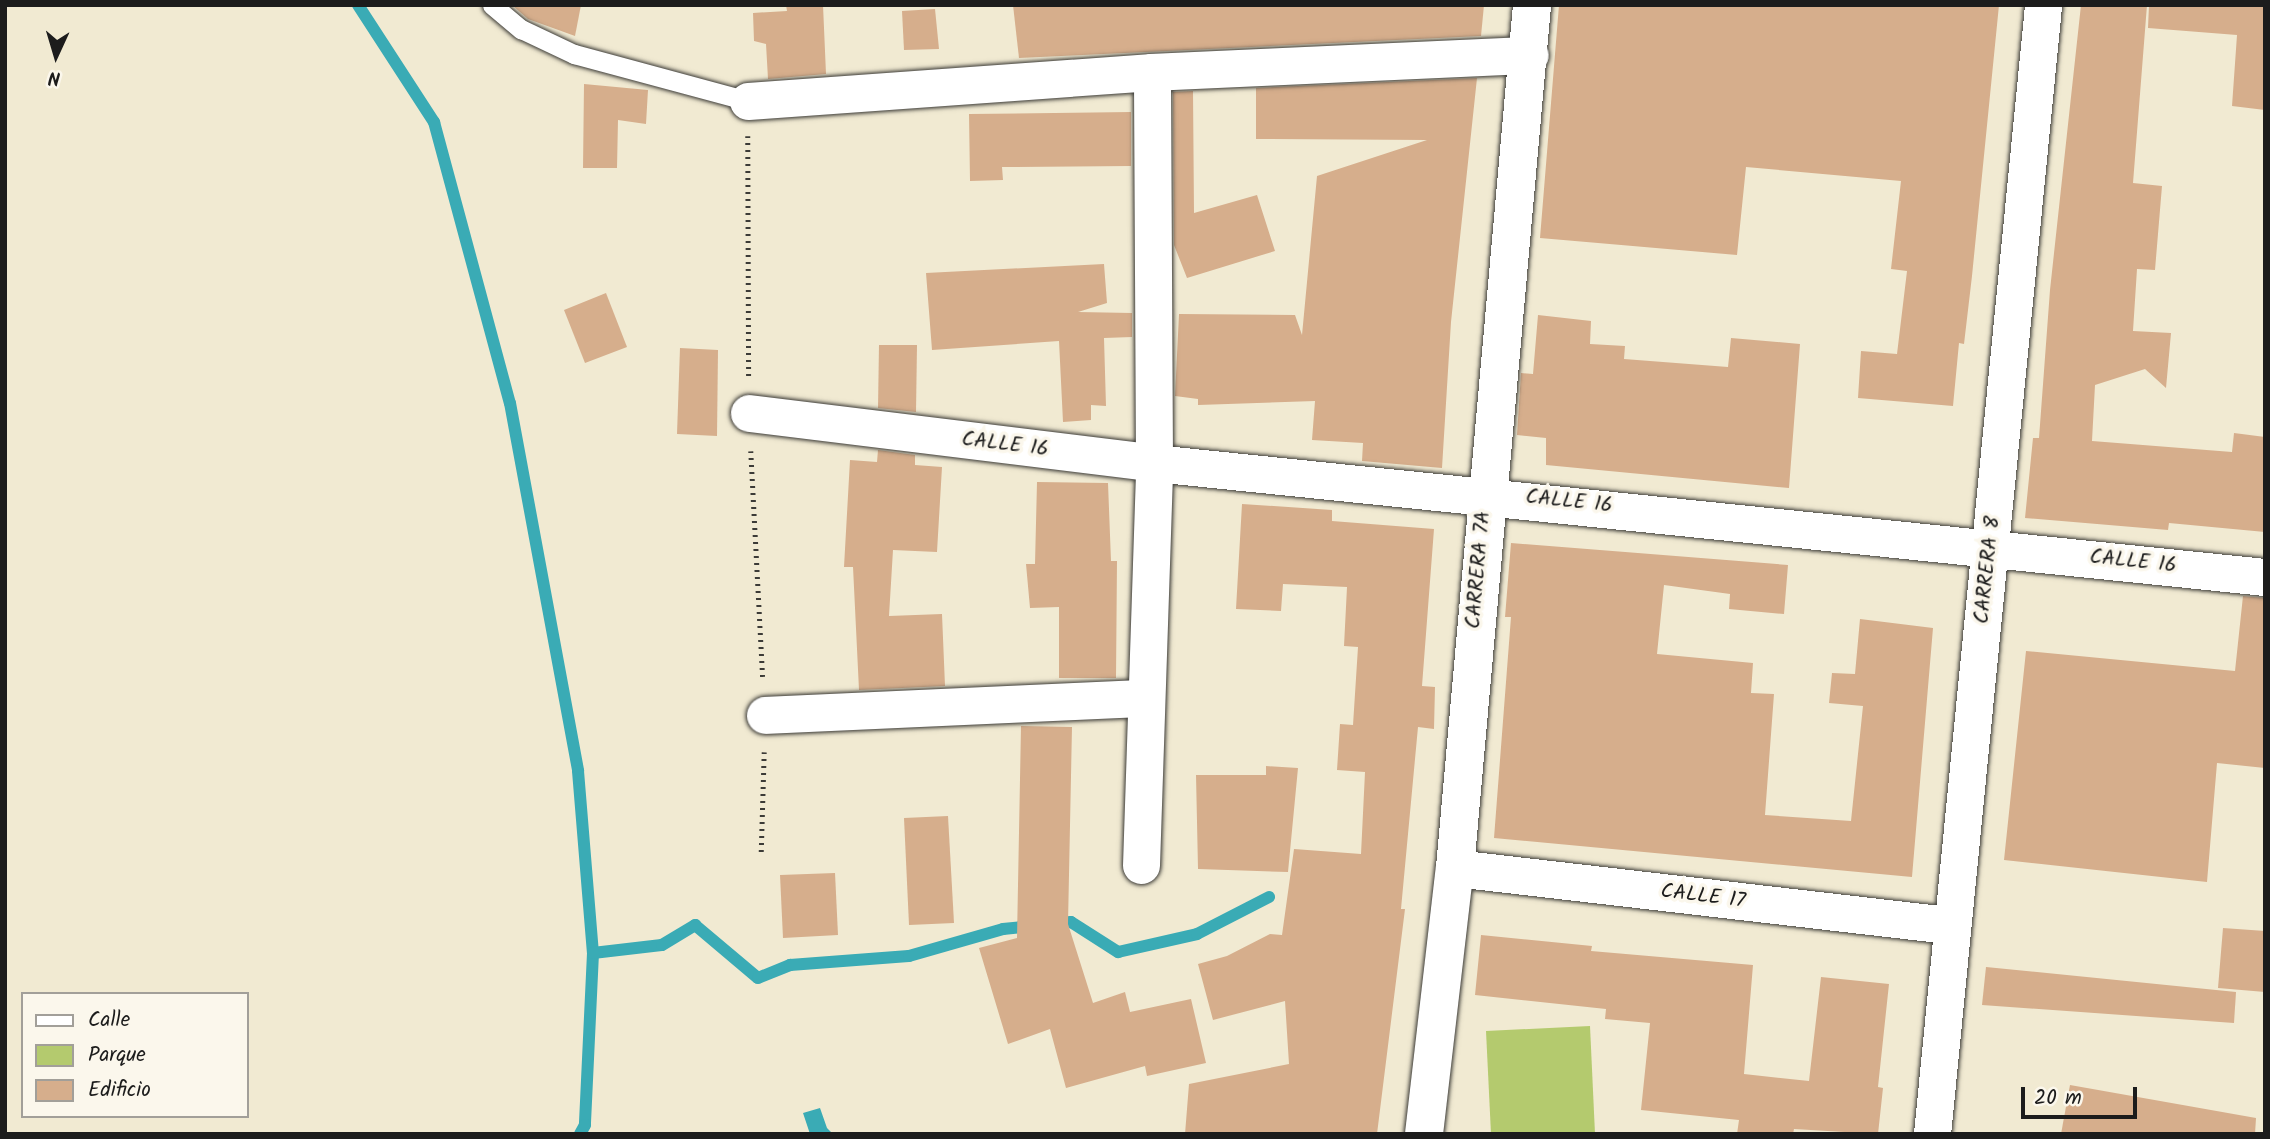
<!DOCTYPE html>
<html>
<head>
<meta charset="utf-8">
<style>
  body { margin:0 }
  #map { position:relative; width:2270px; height:1139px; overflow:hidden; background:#f1ead2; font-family:Kalam,sans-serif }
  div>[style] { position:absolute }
  .green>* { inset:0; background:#b4ca6e }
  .water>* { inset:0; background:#3aabb5 }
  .stream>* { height:12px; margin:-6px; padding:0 6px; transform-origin:6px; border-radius:6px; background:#3aabb5 }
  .building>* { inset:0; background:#d6ae8c }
  .path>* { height:4.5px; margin-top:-2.25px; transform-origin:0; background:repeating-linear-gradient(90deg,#3c3b37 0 2px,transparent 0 7px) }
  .roads { filter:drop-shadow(0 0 2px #3c3b37) drop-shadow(0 0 2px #3c3b37) }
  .service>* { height:19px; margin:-9.5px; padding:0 9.5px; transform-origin:9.5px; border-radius:9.5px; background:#fff }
  .minor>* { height:37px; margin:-18.5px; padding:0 18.5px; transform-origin:18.5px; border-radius:18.5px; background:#fff }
  .tertiary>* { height:38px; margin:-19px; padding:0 19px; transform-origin:19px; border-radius:19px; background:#fff }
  span { translate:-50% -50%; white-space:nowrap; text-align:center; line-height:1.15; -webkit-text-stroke:7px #fbf7ec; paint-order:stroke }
  .street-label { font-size:21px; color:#1c1c1c }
  .frame { position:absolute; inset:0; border:7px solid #1c1c1c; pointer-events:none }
  .legend { position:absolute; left:21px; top:992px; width:228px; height:126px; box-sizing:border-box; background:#fbf7ec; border:2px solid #a29f99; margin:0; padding:9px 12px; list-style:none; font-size:21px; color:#1c1c1c }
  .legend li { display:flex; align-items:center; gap:14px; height:35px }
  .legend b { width:35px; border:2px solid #a29f99 }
  .north { position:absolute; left:21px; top:21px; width:70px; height:70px; -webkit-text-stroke:5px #fbf7ec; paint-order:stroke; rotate:184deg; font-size:19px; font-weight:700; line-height:28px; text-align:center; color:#1c1c1c }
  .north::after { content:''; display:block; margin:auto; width:24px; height:32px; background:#1c1c1c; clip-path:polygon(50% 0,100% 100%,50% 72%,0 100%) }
  .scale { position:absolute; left:2021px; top:1087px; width:116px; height:32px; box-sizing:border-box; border:4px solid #1c1c1c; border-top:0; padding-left:9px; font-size:21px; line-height:24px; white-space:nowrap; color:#1c1c1c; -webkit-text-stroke:5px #fbf7ec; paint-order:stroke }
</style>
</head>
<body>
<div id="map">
  <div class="green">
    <i style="clip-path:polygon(1590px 1026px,1595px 1134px,1491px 1134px,1486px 1031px)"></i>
  </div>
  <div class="water">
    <i style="clip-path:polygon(820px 1108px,827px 1128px,833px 1134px,810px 1134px,803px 1113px)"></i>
  </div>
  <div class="stream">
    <i style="left:358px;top:5px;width:140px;rotate:57deg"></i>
    <i style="left:434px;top:122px;width:291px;rotate:74.9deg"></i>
    <i style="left:510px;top:403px;width:374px;rotate:79.5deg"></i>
    <i style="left:578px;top:771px;width:183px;rotate:85.3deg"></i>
    <i style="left:593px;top:953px;width:172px;rotate:92.7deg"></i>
    <i style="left:585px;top:1125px;width:10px;rotate:119deg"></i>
    <i style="left:1051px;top:924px;width:20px;rotate:-6deg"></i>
    <i style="left:1071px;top:922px;width:56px;rotate:32.6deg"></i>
    <i style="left:1118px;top:952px;width:81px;rotate:-12.8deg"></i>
    <i style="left:1197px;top:934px;width:81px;rotate:-27.2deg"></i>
    <i style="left:593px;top:953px;width:69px;rotate:-6.6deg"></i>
    <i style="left:662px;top:945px;width:39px;rotate:-31deg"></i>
    <i style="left:695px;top:925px;width:82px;rotate:40.1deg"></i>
    <i style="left:758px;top:978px;width:35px;rotate:-22deg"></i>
    <i style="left:790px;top:965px;width:119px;rotate:-4.3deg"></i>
    <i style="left:909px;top:956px;width:98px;rotate:-16deg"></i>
    <i style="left:1003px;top:929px;width:30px;rotate:-6deg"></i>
  </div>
  <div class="building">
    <i style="clip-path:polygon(512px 5px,581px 5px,575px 36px,528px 19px)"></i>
    <i style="clip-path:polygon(786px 5px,823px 5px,826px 74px,768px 79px,766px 44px,754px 41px,753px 13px,787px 11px)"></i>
    <i style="clip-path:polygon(1013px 5px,1484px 5px,1481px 36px,1019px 58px)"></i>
    <i style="clip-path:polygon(1559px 5px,1999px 5px,1972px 276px,1964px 344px,1959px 343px,1953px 406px,1858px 398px,1861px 351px,1897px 354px,1907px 271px,1891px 269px,1901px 181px,1746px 167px,1737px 255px,1540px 238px)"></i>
    <i style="clip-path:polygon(2081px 5px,2147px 5px,2133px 183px,2162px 186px,2155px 270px,2137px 269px,2133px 331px,2171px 333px,2166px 388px,2145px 369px,2095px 385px,2092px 441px,2232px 452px,2234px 433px,2265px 437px,2265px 532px,2169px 523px,2168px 530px,2025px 518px,2033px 438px,2039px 438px,2050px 290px)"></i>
    <i style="clip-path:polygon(2149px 5px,2265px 5px,2265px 110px,2232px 106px,2237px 35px,2148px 28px)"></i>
    <i style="clip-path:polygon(935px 9px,939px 49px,904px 50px,902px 11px)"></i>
    <i style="clip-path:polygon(1477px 78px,1451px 322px,1442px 468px,1362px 461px,1363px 443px,1312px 440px,1315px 401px,1198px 405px,1198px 399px,1175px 396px,1179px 314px,1295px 315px,1302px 335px,1317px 176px,1427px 140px,1256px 139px,1256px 88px)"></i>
    <i style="clip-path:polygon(584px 84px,648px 90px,646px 124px,618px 120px,617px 168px,583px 168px)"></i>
    <i style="clip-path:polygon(1193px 91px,1194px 213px,1257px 195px,1275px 251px,1187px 278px,1174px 245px,1173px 92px)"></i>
    <i style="clip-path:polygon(1131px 112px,1131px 166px,1002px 167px,1003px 180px,970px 181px,969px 114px)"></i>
    <i style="clip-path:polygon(1104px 264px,1107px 303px,1078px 312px,1132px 313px,1132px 337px,1104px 338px,1106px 406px,1091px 405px,1091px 420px,1063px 422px,1059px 341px,932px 350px,926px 273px)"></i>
    <i style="clip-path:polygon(606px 293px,627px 347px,585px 363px,564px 310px)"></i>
    <i style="clip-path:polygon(1538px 315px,1591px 321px,1590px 344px,1625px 346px,1624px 359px,1728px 367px,1731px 338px,1800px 344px,1789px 488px,1546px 465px,1546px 438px,1517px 435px,1521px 373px,1533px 374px)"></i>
    <i style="clip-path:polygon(879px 345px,917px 345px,916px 412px,878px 408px)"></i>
    <i style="clip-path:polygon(680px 348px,718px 350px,717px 436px,677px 434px)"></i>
    <i style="clip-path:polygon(878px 450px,915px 455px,915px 465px,942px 467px,937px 552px,893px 550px,889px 616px,942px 614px,945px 686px,859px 690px,853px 567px,844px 567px,850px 460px,877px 462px)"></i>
    <i style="clip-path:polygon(1037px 482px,1108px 483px,1111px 561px,1117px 561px,1116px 678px,1059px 678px,1059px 607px,1030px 608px,1026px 564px,1035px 564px)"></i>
    <i style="clip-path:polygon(1242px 504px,1332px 510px,1332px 521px,1434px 529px,1422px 686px,1435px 687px,1434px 729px,1418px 727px,1401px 909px,1405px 909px,1377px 1134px,1185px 1134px,1189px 1084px,1289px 1064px,1285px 1001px,1213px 1020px,1198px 964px,1227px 956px,1270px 934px,1282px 935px,1294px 849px,1361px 854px,1365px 772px,1337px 770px,1340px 724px,1353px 725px,1358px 647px,1344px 646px,1347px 587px,1283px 584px,1281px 611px,1236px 609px)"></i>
    <i style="clip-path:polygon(1511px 543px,1788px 565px,1784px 614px,1729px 609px,1730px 594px,1664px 585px,1657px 654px,1753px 663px,1751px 693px,1774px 694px,1765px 815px,1851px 821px,1863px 706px,1829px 703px,1832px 673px,1855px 674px,1860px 619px,1933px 628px,1912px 877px,1494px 838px,1511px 617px,1505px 617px)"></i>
    <i style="clip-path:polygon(2243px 596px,2265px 598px,2265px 768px,2217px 763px,2207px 882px,2004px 860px,2026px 651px,2235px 671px)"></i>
    <i style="clip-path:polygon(1021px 726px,1072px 727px,1068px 924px,1093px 1003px,1125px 992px,1130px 1012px,1191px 999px,1206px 1063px,1147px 1076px,1145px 1066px,1066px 1088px,1050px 1029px,1008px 1044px,979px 948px,1017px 938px)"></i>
    <i style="clip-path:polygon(1266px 766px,1298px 768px,1288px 872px,1198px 869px,1196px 775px,1266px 775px)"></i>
    <i style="clip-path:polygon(948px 816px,954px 923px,909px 925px,904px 818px)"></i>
    <i style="clip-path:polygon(835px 873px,838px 935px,783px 938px,780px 875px)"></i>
    <i style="clip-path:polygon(2223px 928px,2265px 931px,2265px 992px,2218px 988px)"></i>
    <i style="clip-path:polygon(1481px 935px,1592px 946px,1591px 951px,1753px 965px,1744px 1074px,1809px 1081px,1821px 977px,1889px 984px,1878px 1087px,1883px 1088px,1878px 1134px,1794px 1129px,1793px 1134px,1737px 1134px,1739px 1120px,1641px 1110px,1650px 1023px,1605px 1019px,1606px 1009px,1475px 995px)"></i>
    <i style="clip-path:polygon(1986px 967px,2236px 992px,2234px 1023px,1982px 1005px)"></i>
    <i style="clip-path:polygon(2070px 1085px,2256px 1118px,2255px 1134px,2061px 1134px)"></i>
  </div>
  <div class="path">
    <i style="left:748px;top:136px;width:240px;rotate:89.8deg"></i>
    <i style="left:751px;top:451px;width:226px;rotate:87deg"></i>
    <i style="left:761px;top:852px;width:100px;rotate:-88.3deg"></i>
  </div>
  <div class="roads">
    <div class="service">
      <i style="left:492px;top:5px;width:38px;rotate:40deg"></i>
      <i style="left:521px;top:29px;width:59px;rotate:25.3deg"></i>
      <i style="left:574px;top:54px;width:180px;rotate:15.1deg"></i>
    </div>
    <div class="minor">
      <i style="left:748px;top:101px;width:405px;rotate:-4.1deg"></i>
      <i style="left:1152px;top:72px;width:378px;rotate:-2.6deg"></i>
      <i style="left:749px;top:413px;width:408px;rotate:7deg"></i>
      <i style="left:1154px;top:463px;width:1117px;rotate:5.86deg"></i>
      <i style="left:765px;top:715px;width:380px;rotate:-2.6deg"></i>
      <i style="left:1141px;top:865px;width:402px;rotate:-88.1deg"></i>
      <i style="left:1154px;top:463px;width:391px;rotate:-90.3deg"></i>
      <i style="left:1455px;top:868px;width:498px;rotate:6.6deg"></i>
      <i style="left:1932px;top:1134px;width:1134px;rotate:-84.38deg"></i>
    </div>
    <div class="tertiary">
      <i style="left:1424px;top:1134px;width:268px;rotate:-83.4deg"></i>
      <i style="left:1455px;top:868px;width:866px;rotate:-84.9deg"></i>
    </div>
  </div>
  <div class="street-label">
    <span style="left:1005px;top:445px;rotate:7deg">CALLE 16</span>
    <span style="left:1569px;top:502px;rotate:6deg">CALLE 16</span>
    <span style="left:2133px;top:562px;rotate:6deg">CALLE 16</span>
    <span style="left:1479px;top:570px;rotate:-85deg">CARRERA 7A</span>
    <span style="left:1988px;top:570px;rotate:-84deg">CARRERA 8</span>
    <span style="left:1703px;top:897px;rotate:7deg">CALLE 17</span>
  </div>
  <div class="frame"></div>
  <ul class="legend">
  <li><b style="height:9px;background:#fff"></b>Calle</li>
  <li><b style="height:19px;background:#b4ca6e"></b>Parque</li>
  <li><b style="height:19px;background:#d6ae8c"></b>Edificio</li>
  </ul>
  <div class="north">N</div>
  <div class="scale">20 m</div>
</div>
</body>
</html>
